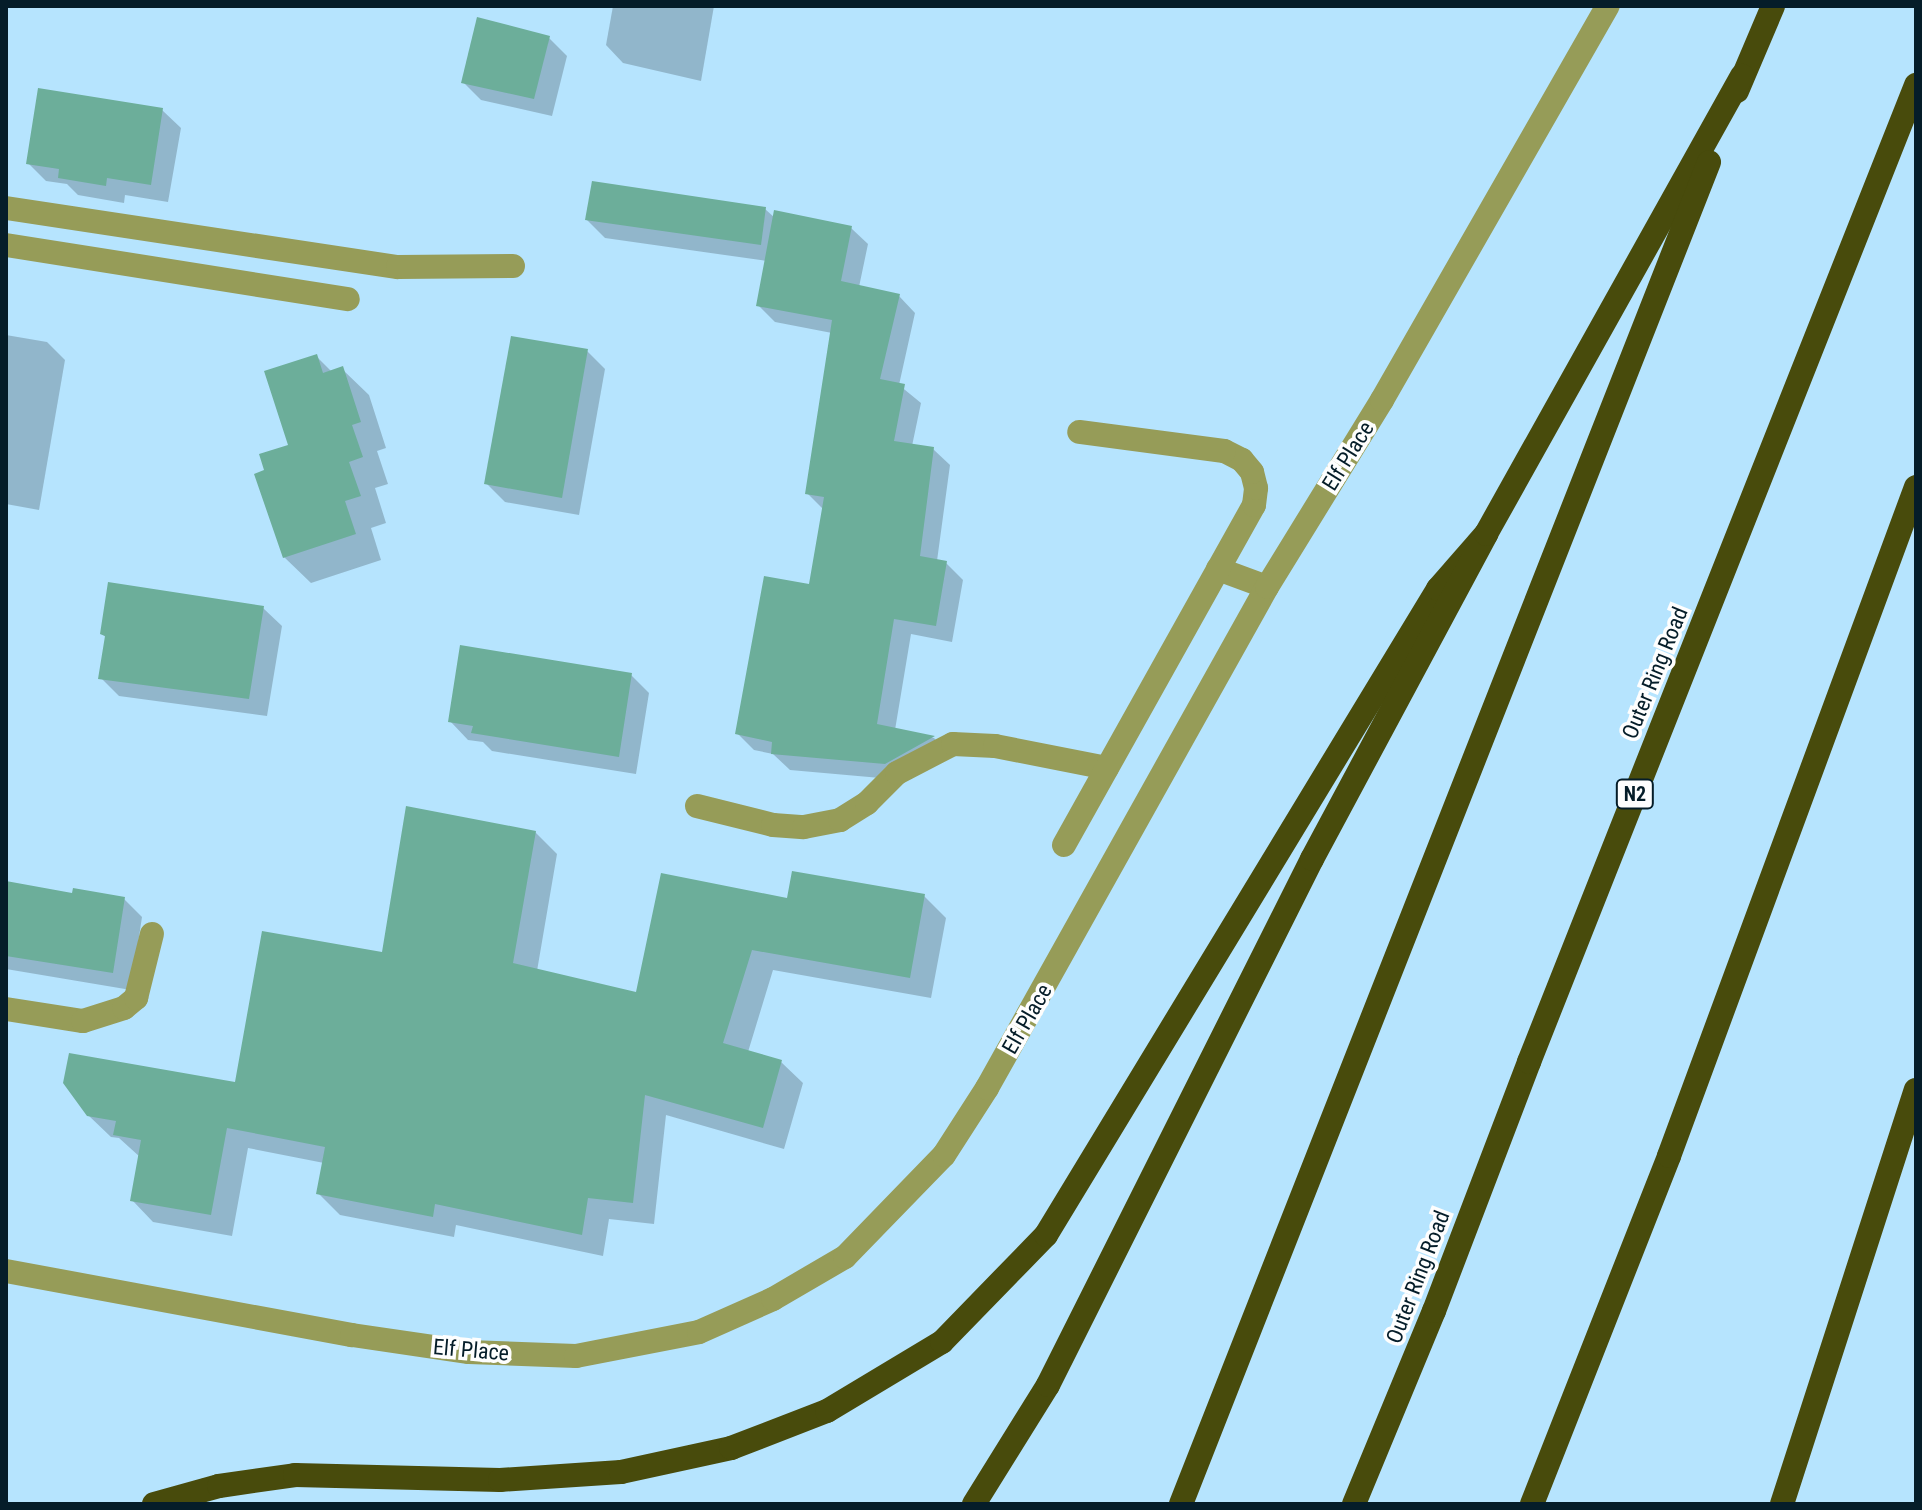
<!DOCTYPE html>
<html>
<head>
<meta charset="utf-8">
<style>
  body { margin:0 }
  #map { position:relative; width:1922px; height:1510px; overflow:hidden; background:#b6e4fe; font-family:"Roboto Condensed",sans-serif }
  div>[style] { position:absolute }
  .shadow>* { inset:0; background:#0003 }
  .building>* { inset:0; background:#6cae9a }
  .minor>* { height:24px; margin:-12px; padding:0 12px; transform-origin:12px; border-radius:12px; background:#969c58 }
  .highway>* { height:24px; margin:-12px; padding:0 12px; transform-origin:12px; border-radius:12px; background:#484b0c }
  span { translate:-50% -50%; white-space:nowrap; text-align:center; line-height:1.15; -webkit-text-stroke:7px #fefefe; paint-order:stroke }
  .shield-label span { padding:2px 6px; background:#fefefe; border:2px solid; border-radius:6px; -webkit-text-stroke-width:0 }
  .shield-label { font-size:20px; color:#051d29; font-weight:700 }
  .street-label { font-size:22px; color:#051d29 }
  .frame { position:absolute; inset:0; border:8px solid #051d29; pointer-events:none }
</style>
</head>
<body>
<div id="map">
  <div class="shadow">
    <i style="clip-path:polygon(613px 6px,714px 6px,701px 81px,623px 63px,606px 45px)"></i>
    <i style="clip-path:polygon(549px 38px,567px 56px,552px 116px,481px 100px,463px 82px)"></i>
    <i style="clip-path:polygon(162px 110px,181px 128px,168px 202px,125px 195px,124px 203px,78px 195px,67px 184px,46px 181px,28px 163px)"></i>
    <i style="clip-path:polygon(765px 209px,775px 218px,851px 228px,868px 244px,859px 287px,899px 296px,915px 313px,899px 385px,921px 403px,912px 446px,933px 449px,950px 465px,937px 561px,946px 563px,963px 580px,952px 642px,911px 634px,895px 730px,934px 738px,949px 754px,903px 780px,790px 770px,773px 754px,754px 750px,737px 733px,811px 586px,824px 510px,807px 493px,832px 333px,775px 322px,758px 305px,767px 261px,605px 238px,587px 220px)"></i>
    <i style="clip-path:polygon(6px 335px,47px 342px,65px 360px,39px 510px,6px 504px)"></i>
    <i style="clip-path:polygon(587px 351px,605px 369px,579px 515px,505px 502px,487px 484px)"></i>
    <i style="clip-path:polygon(316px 356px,332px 372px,342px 369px,369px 395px,386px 448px,377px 451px,388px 484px,375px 488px,386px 523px,371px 528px,381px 560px,311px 583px,284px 557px,291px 446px)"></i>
    <i style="clip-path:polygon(263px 608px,282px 626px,267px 716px,119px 696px,101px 678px,107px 638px,102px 634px)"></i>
    <i style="clip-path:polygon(631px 675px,649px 693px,636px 774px,492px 751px,483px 742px,468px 740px,450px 721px)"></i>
    <i style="clip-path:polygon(535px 832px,557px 854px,537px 971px,638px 994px,789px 900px,924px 896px,946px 918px,931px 998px,773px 970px,748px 1052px,781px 1062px,803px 1083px,784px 1149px,666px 1115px,654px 1224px,609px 1219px,603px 1256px,456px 1225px,454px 1237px,340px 1215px,318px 1193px,324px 1163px,248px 1148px,232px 1236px,153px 1222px,132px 1200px,140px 1157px,119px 1138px,111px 1137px,88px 1115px,237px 1084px,383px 954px)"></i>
    <i style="clip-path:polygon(6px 883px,74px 895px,124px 899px,142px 917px,131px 990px,6px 969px)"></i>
  </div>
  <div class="building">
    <i style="clip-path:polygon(477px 17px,550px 36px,534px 99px,461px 83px)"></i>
    <i style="clip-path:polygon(38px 88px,163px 108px,151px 185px,107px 178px,106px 186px,58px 178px,59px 169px,26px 164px)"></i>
    <i style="clip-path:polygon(592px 181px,766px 207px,761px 245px,585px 220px)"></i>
    <i style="clip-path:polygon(774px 210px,852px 226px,841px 281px,900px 294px,880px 379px,905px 384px,894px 441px,934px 447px,920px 556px,947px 561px,936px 626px,894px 619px,877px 724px,935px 736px,885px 764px,771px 754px,772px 742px,735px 734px,764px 576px,809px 584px,824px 497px,805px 494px,832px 320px,756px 306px)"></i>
    <i style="clip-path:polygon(511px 336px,588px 349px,562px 498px,484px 484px)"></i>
    <i style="clip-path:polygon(317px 354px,323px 373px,343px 366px,361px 422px,352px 425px,363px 457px,349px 462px,361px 496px,345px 501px,356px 534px,283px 558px,254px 474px,264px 470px,259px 454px,288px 445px,264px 371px)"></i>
    <i style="clip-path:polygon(108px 582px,264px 606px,249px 699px,98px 679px,105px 636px,100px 634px)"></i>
    <i style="clip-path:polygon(460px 645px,632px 673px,619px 757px,471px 733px,473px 726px,448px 722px)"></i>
    <i style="clip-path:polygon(406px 806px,536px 831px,513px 963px,636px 992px,661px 873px,787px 898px,792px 871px,925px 894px,910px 978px,752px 950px,723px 1043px,782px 1060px,763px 1128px,645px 1095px,633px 1203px,588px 1198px,582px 1235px,435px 1204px,433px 1217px,316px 1194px,325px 1147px,227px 1128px,211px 1215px,130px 1201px,141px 1140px,113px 1135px,116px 1121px,87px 1116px,63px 1083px,69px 1053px,235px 1082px,262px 931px,382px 952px)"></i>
    <i style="clip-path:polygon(6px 881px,72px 893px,73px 888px,125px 897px,113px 973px,6px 956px)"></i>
  </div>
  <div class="minor">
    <i style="left:6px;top:208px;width:396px;rotate:8.6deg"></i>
    <i style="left:398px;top:267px;width:115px;rotate:-0.5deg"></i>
    <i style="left:6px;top:245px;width:346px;rotate:9deg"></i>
    <i style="left:1218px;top:569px;width:52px;rotate:20.2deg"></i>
    <i style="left:697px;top:806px;width:78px;rotate:14deg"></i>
    <i style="left:773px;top:825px;width:31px;rotate:4deg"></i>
    <i style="left:804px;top:827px;width:37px;rotate:-11deg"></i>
    <i style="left:840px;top:820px;width:32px;rotate:-32deg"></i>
    <i style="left:867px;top:803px;width:42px;rotate:-45deg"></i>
    <i style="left:897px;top:773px;width:63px;rotate:-27.4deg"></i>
    <i style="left:953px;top:744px;width:42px;rotate:2.7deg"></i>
    <i style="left:995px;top:746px;width:114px;rotate:11.1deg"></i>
    <i style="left:1064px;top:845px;width:389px;rotate:-60.8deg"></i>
    <i style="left:1254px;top:505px;width:17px;rotate:-83deg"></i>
    <i style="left:1256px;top:488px;width:16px;rotate:-104deg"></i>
    <i style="left:1252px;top:472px;width:16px;rotate:-130deg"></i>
    <i style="left:1242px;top:460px;width:20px;rotate:-153deg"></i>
    <i style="left:1224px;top:451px;width:146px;rotate:-172.5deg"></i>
    <i style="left:6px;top:1009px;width:78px;rotate:8.9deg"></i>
    <i style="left:83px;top:1021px;width:43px;rotate:-17.6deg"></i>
    <i style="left:124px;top:1008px;width:16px;rotate:-40deg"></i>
    <i style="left:136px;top:998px;width:66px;rotate:-76deg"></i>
    <i style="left:6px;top:1271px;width:352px;rotate:10.5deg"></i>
    <i style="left:352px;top:1335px;width:118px;rotate:8.3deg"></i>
    <i style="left:469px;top:1352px;width:107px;rotate:2.1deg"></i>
    <i style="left:576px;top:1356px;width:125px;rotate:-11deg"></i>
    <i style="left:699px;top:1332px;width:81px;rotate:-24deg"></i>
    <i style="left:773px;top:1299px;width:83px;rotate:-30.3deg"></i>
    <i style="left:845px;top:1257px;width:142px;rotate:-45.9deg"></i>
    <i style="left:944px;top:1155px;width:80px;rotate:-57.3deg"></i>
    <i style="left:987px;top:1088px;width:574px;rotate:-60.8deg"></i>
    <i style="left:1267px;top:587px;width:220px;rotate:-58.4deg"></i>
    <i style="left:1382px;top:400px;width:454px;rotate:-60.2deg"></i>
  </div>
  <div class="highway">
    <i style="left:1737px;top:91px;width:92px;rotate:-67deg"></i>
    <i style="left:154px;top:1504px;width:67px;rotate:-15.5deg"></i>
    <i style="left:219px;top:1486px;width:77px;rotate:-8.2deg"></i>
    <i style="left:295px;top:1475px;width:205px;rotate:1.4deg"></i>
    <i style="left:500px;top:1480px;width:121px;rotate:-3.8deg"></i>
    <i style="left:621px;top:1472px;width:113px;rotate:-12.3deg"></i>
    <i style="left:731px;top:1448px;width:103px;rotate:-21.1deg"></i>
    <i style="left:827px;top:1411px;width:134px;rotate:-31deg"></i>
    <i style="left:942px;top:1342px;width:149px;rotate:-45.8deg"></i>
    <i style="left:1046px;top:1235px;width:756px;rotate:-58.75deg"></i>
    <i style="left:1438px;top:589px;width:73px;rotate:-48.9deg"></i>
    <i style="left:974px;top:1504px;width:140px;rotate:-58.1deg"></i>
    <i style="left:1048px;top:1385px;width:589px;rotate:-63.35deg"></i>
    <i style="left:1312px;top:859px;width:369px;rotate:-61.8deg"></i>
    <i style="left:1486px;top:534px;width:525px;rotate:-60.8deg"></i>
    <i style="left:1181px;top:1504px;width:1442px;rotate:-68.52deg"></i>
    <i style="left:1354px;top:1504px;width:209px;rotate:-67.5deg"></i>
    <i style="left:1434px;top:1311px;width:267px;rotate:-69.1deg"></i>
    <i style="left:1529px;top:1062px;width:1051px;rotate:-68.39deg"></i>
    <i style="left:1532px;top:1504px;width:374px;rotate:-68.5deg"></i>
    <i style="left:1669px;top:1156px;width:713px;rotate:-69.74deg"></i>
    <i style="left:1782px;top:1504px;width:435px;rotate:-72.1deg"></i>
  </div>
  <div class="shield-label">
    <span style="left:1635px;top:794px">N2</span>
  </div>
  <div class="street-label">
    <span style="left:1348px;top:456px;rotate:-58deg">Elf Place</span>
    <span style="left:1655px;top:673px;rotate:-68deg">Outer Ring Road</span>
    <span style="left:1027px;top:1019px;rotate:-60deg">Elf Place</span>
    <span style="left:1418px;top:1277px;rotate:-69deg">Outer Ring Road</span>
    <span style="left:471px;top:1350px;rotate:5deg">Elf Place</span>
  </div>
  <div class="frame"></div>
</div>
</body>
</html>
